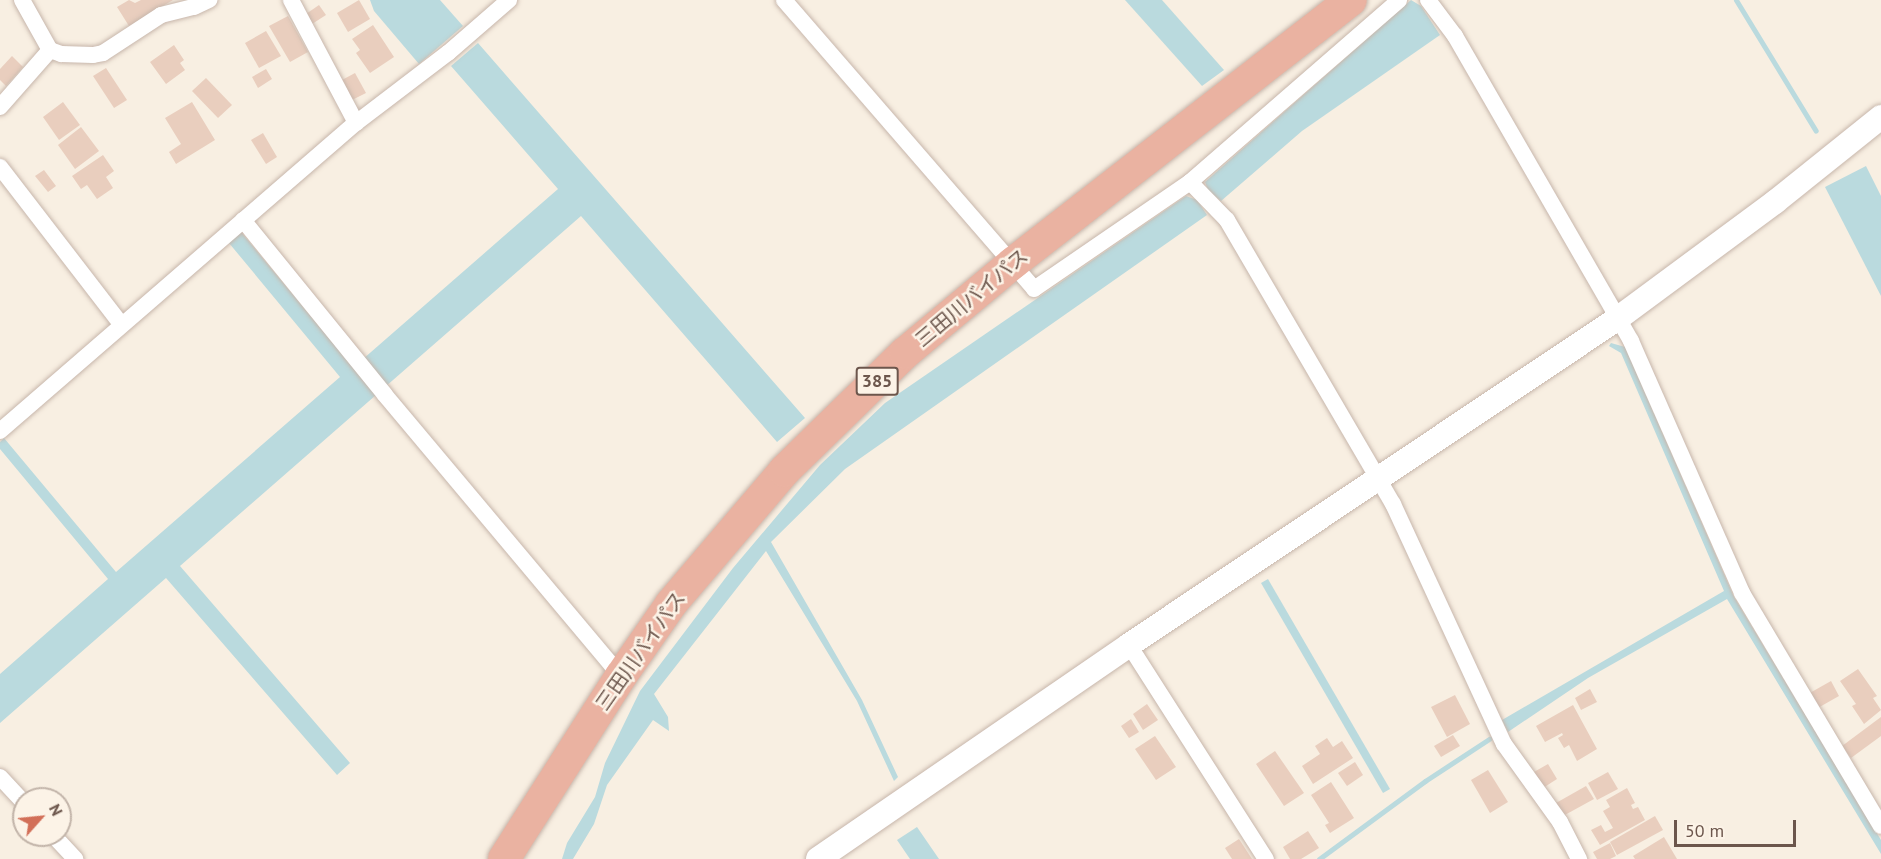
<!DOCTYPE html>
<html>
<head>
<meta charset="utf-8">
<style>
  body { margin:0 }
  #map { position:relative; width:1881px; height:859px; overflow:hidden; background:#f8efe2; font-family:"PT Sans","Noto Sans JP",sans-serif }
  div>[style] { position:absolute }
  .water>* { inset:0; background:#badade }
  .stream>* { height:5px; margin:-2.5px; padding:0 2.5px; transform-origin:2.5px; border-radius:2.5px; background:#badade }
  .building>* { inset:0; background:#e9cebe }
  .roads { filter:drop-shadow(0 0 2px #c7b6ab) drop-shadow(0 0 2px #c7b6ab) }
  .street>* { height:16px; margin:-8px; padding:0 8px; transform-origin:8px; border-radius:8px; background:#fff }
  .secondary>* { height:24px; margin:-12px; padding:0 12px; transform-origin:12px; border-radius:12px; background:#fff }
  .highway>* { height:32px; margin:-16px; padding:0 16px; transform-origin:16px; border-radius:16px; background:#eab2a1 }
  span { translate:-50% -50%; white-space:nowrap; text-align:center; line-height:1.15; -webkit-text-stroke:5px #fcf3e7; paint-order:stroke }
  .shield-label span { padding:2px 4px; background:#fcf3e7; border:2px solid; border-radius:4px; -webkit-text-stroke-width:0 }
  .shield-label { font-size:18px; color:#6c564c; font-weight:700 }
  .street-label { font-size:20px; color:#6c564c }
  .north { position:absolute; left:12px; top:787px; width:60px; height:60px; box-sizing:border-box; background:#fcf3e7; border:2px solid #c2b4a9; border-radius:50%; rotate:63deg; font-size:16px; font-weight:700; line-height:24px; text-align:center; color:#6c564c }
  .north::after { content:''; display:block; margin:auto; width:21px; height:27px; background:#d26f58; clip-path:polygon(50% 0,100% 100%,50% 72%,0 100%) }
  .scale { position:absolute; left:1674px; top:820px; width:122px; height:27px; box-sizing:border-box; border:3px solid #6c564c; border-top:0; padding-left:8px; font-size:18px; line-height:21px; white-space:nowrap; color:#6c564c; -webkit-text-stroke:4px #fcf3e7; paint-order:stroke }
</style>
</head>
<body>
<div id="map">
  <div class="water">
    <i style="clip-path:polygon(370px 0,440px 0,463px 26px,419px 64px,374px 11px)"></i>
    <i style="clip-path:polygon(1125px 0,1162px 0,1224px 70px,1202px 86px)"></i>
    <i style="clip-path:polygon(1411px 0,1421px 6px,1440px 35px,1302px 131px,1221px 201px,1208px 190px,1205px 182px)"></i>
    <i style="clip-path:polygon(478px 43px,805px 418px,777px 442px,581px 216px,385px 387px,363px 359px,558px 189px,451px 66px)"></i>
    <i style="clip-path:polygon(1866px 166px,1881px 196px,1881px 296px,1825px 187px)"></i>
    <i style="clip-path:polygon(1186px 196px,1197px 200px,1207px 215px,845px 469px,771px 542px,862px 700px,898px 777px,894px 781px,857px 701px,766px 551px,654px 694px,668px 717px,669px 731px,653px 720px,607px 785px,594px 824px,573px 859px,562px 859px,567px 843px,595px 797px,605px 763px,640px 691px,733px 568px,820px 465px,885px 403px)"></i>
    <i style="clip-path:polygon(241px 232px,376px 395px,180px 566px,350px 763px,337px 775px,166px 578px,0 723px,0 674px,108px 579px,0 449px,0 442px,4px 438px,116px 572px,340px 377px,229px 243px)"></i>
    <i style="clip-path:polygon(1611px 343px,1625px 347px,1734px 597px,1881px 840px,1881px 854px,1727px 599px,1588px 678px,1508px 732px,1502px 720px,1724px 591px,1621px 353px,1609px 346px)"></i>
    <i style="clip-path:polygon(1268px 579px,1390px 789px,1383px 793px,1261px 583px)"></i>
    <i style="clip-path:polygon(917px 827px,939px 859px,910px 859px,897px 840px)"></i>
  </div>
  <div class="stream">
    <i style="left:1736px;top:0;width:153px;rotate:58.6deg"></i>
    <i style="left:1319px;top:859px;width:132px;rotate:-36.3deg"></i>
    <i style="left:1425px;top:781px;width:77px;rotate:-33.3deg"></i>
  </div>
  <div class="building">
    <i style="clip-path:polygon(129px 0,135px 3px,141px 0,173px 0,129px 26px,117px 7px)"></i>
    <i style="clip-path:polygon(359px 0,370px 19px,348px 32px,337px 13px)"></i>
    <i style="clip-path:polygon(319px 5px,326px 15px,312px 24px,306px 14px)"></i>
    <i style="clip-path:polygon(288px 16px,308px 52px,290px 62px,269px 26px)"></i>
    <i style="clip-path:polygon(373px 25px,394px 57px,370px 73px,356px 53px,360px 50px,352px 39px)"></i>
    <i style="clip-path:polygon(266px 31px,281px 56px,259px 68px,245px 43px)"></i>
    <i style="clip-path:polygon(174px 45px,184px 60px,180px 63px,185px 70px,166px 84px,150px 62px)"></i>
    <i style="clip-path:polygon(12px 56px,23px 67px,6px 86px,0 80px,0 69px)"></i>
    <i style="clip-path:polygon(106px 68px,127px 100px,114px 108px,93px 76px)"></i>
    <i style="clip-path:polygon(266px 69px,272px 79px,258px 88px,252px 77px)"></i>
    <i style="clip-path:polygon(355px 73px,366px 93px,352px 100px,342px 80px)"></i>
    <i style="clip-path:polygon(206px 78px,232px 105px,218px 118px,192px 91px)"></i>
    <i style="clip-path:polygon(63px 102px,80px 125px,59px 140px,43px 117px)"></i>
    <i style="clip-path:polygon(192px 102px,215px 140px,176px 164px,169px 152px,181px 144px,165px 118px)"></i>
    <i style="clip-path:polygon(81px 127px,99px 151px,75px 169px,58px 145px)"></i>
    <i style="clip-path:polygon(263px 133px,277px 157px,266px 164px,251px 140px)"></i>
    <i style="clip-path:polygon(103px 155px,114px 171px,106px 177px,113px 188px,97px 199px,87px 185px,81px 189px,72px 176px)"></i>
    <i style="clip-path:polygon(44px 170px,56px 186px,48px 192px,35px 176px)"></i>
    <i style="clip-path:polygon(1858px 669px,1877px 696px,1873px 698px,1881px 710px,1864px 724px,1852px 706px,1856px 704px,1840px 681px)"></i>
    <i style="clip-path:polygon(1831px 681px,1839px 696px,1816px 709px,1808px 694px)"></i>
    <i style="clip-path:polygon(1590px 689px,1597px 702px,1581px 710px,1575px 698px)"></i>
    <i style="clip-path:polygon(1455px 695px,1470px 724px,1447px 737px,1431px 707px)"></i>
    <i style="clip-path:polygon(1147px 704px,1158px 720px,1143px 730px,1133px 714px)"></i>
    <i style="clip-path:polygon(1573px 705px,1597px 749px,1577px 761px,1569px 745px,1564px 748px,1558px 738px,1563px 735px,1562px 733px,1545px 742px,1536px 726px)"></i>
    <i style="clip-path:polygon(1881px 717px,1881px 736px,1851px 758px,1842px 746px)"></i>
    <i style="clip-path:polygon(1131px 719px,1139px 732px,1129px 738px,1121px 726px)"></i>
    <i style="clip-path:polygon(1453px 735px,1460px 746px,1441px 757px,1434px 746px)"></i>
    <i style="clip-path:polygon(1155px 736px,1176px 767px,1156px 780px,1135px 749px)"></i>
    <i style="clip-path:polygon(1327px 738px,1333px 747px,1342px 741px,1353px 758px,1313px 784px,1302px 766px,1320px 754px,1315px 746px)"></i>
    <i style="clip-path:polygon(1275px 751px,1304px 793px,1284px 806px,1256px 764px)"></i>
    <i style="clip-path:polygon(1355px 762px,1363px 775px,1347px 786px,1338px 773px)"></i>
    <i style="clip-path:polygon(1548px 764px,1557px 779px,1543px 788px,1534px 772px)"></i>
    <i style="clip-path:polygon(1488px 770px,1508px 802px,1490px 813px,1471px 780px)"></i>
    <i style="clip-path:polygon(1608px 772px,1618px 789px,1597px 800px,1588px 783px)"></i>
    <i style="clip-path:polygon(1331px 782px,1354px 818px,1330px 833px,1325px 825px,1329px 823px,1311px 795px)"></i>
    <i style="clip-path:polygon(1586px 786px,1594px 799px,1563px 816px,1556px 803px)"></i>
    <i style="clip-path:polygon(1627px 788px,1635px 803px,1631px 805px,1633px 809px,1638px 807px,1645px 820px,1600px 845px,1591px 830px,1601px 825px,1605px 832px,1613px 828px,1603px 811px,1610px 807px,1606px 800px)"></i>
    <i style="clip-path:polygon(1655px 816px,1663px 830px,1617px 855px,1610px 842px)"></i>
    <i style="clip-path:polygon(1308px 831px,1319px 848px,1301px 859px,1290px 859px,1283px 847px)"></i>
    <i style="clip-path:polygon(1664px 837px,1677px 859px,1635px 859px,1633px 856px)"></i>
    <i style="clip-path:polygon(1239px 839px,1252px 859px,1232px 859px,1225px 848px)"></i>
    <i style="clip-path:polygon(1610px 843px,1616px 856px,1610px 859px,1597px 859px,1593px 852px)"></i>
  </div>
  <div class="roads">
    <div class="street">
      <i style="left:22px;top:0;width:57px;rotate:60.8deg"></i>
      <i style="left:50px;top:50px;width:12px;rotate:20deg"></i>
      <i style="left:61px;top:54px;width:32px;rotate:2deg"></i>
      <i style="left:93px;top:55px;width:10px;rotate:-11deg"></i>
      <i style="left:103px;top:53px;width:69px;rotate:-33.2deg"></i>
      <i style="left:161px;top:15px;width:34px;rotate:-14deg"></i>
      <i style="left:194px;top:7px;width:17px;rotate:-25deg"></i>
      <i style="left:291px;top:0;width:139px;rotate:62.1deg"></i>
      <i style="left:784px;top:0;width:382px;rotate:49.1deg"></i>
      <i style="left:1034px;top:289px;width:189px;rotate:-34.4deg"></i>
      <i style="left:1190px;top:182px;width:53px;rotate:45.8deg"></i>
      <i style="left:1227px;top:220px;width:329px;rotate:59.7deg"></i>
      <i style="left:1393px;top:504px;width:264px;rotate:65.2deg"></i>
      <i style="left:1504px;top:744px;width:96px;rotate:54.3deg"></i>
      <i style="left:1560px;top:822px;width:42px;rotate:62.8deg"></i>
      <i style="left:1428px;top:0;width:45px;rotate:53.1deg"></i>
      <i style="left:1455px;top:36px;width:352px;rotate:60deg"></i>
      <i style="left:1631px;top:341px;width:275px;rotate:66.2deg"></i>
      <i style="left:1742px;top:593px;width:271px;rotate:59.2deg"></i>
      <i style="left:0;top:107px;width:76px;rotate:-48.7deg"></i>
      <i style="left:0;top:167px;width:198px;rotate:52.4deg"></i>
      <i style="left:1190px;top:182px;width:277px;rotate:-41deg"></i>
      <i style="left:243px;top:220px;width:225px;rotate:50.9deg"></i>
      <i style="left:385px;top:395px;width:367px;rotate:50deg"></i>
      <i style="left:0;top:431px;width:471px;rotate:-40.9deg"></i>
      <i style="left:356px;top:123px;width:116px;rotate:-37.3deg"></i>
      <i style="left:448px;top:53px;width:81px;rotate:-41deg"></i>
      <i style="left:1129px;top:645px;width:254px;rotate:57.4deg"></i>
      <i style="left:0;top:777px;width:35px;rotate:47deg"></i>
      <i style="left:53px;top:835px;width:33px;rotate:47deg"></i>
    </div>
    <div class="secondary">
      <i style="left:818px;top:859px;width:378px;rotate:-34.5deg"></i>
      <i style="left:1129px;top:645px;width:587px;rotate:-33.74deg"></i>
      <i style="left:1617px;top:319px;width:197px;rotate:-36.5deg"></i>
      <i style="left:1775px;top:202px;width:136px;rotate:-38.7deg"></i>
    </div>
    <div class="highway">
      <i style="left:504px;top:859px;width:217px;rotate:-57.4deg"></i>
      <i style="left:621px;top:676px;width:88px;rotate:-55.2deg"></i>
      <i style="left:671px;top:604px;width:175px;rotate:-49.6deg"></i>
      <i style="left:784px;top:471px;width:169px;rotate:-44.3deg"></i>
      <i style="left:905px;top:353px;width:141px;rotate:-39.8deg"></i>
      <i style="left:1013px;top:263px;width:428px;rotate:-37.9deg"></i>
    </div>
  </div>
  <div class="shield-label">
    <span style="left:877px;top:381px">385</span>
  </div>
  <div class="street-label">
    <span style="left:972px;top:298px;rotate:-40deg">三田川バイパス</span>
    <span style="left:641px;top:651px;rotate:-55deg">三田川バイパス</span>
  </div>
  <div class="north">N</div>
  <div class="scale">50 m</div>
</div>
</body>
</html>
